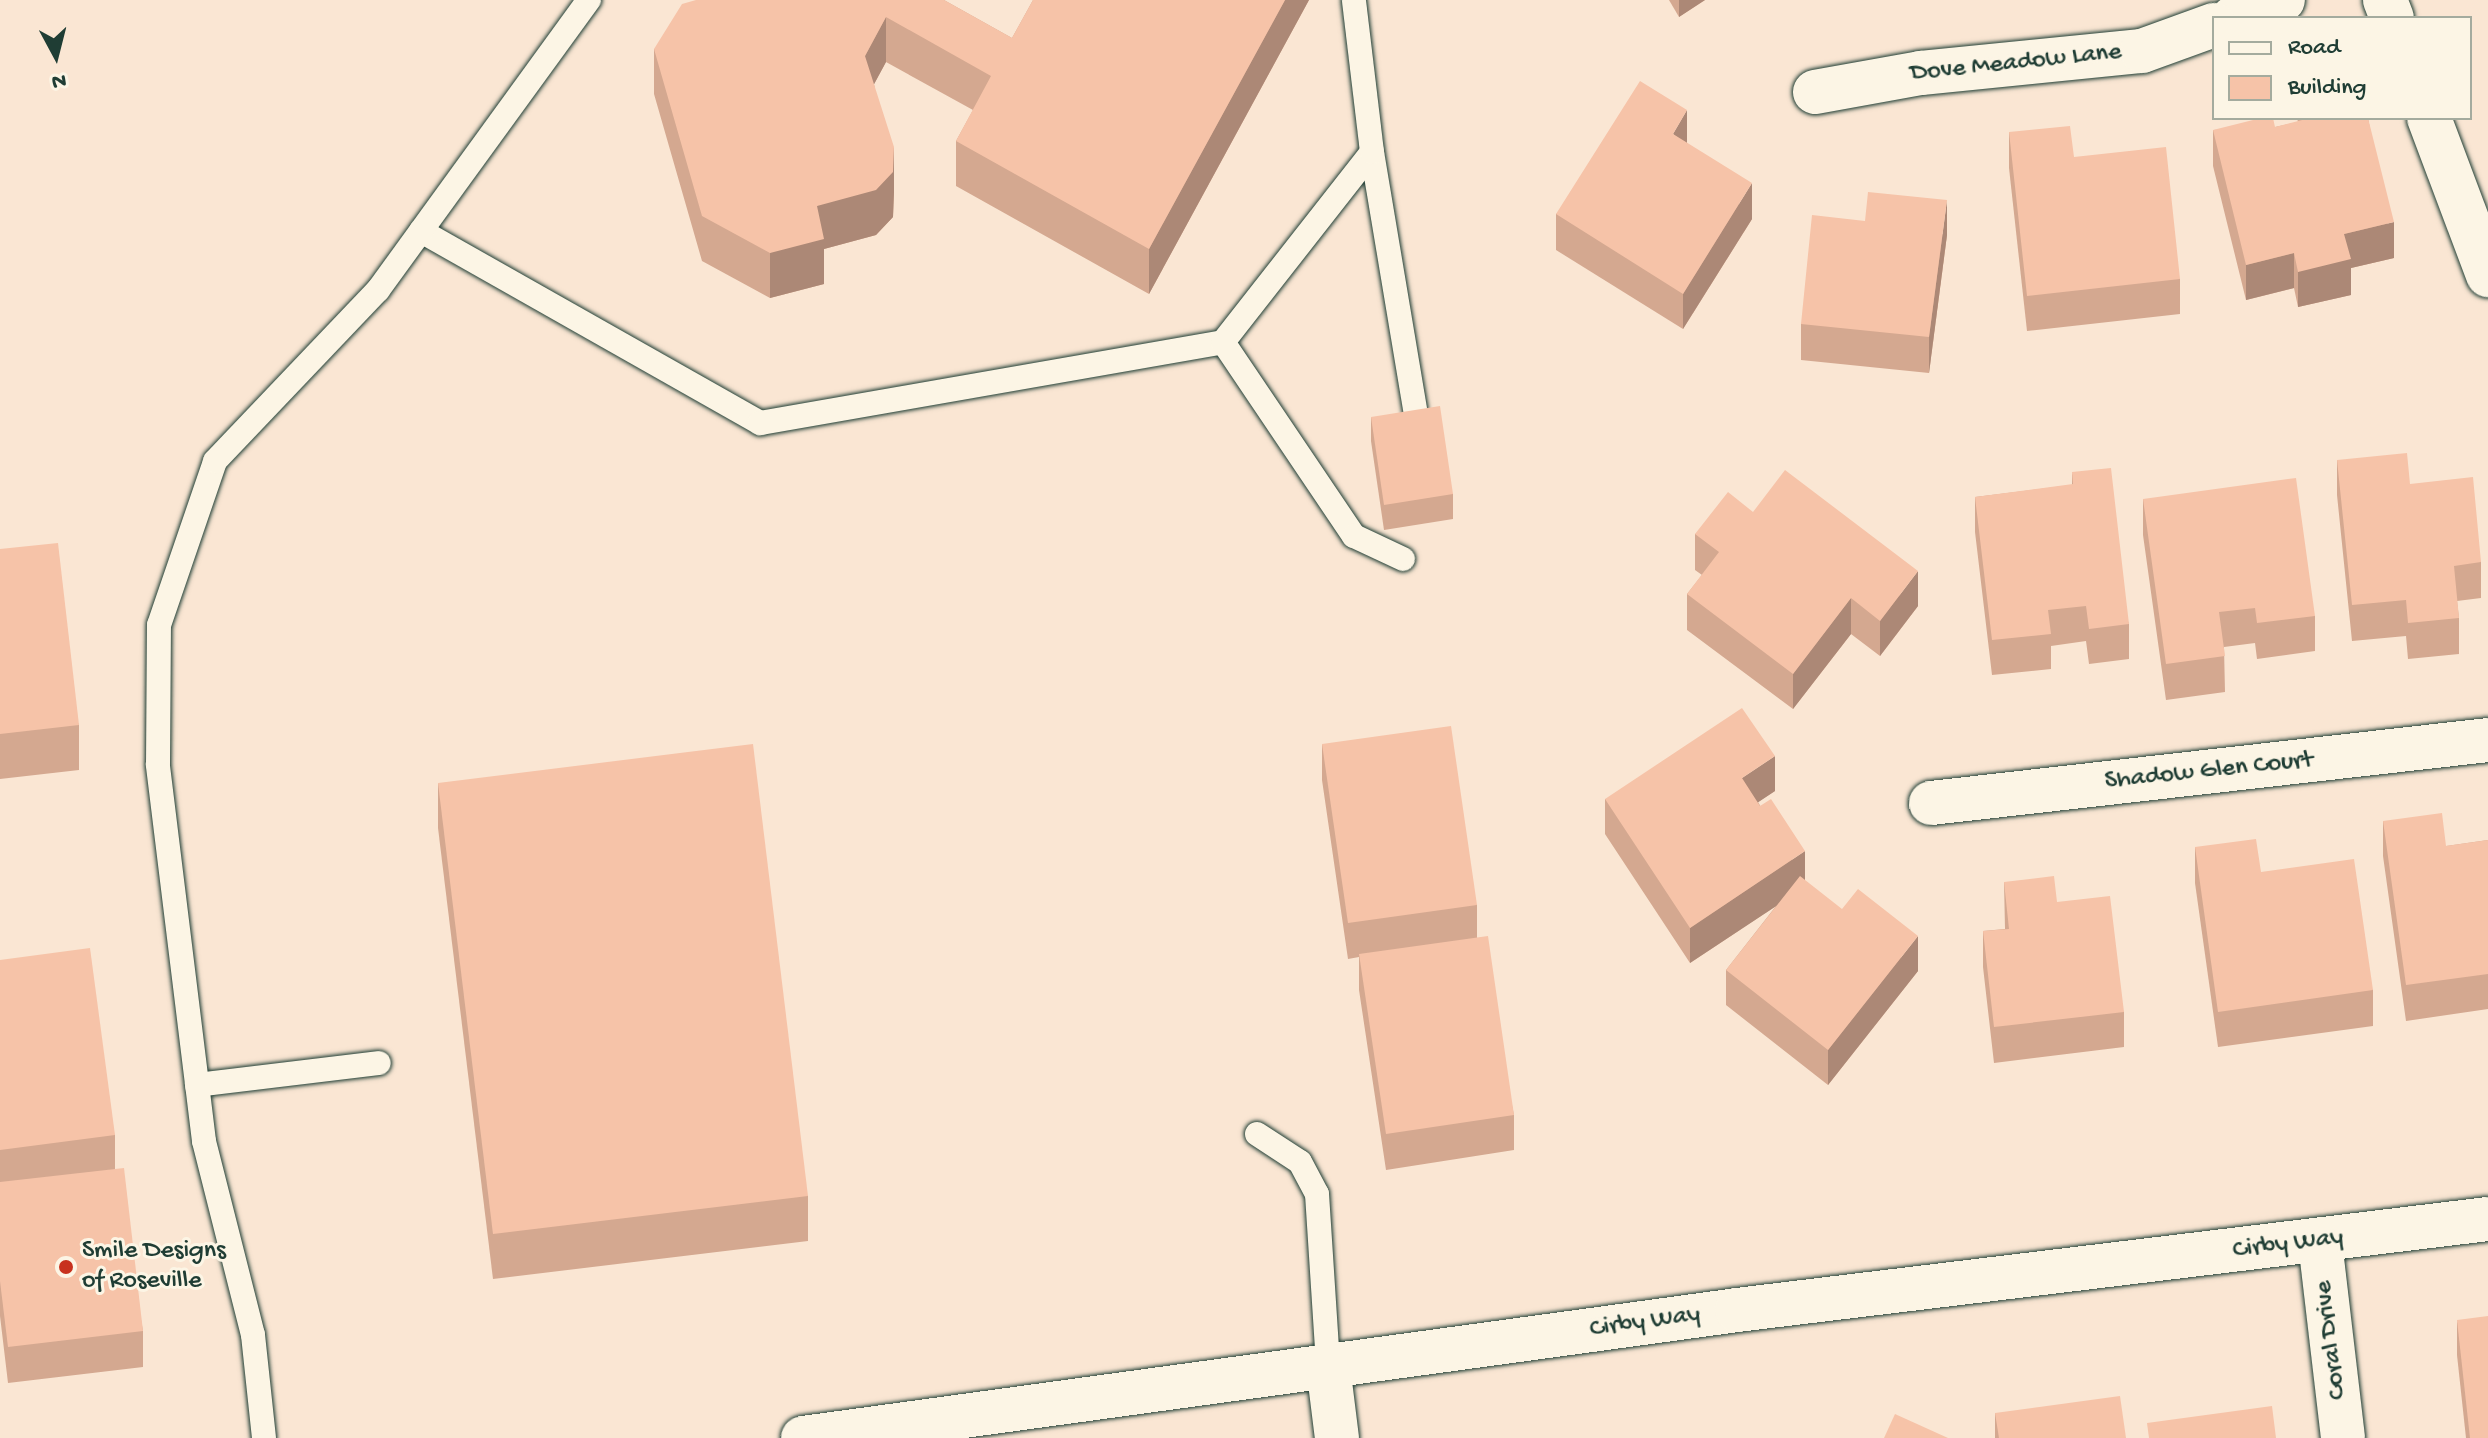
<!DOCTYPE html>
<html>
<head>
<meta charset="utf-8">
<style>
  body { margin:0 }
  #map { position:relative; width:2488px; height:1438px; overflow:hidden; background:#fae6d3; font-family:"Gochi Hand",sans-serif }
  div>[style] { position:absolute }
  .roads { filter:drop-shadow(0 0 2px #1f3d34) drop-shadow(0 0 2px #1f3d34) }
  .service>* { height:24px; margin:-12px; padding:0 12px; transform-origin:12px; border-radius:12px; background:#fcf5e5 }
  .minor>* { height:44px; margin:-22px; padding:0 22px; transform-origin:22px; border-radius:22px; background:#fcf5e5 }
  .secondary>* { height:44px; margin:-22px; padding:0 22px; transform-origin:22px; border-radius:22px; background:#fcf5e5 }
  .wall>* { inset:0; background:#d4a890 }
  .shaded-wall>* { inset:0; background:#ac8876 }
  .building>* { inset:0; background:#f6c3a8 }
  .dots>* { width:22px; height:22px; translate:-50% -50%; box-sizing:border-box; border:4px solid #fcf5e5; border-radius:50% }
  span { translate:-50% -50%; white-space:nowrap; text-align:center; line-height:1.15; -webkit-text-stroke:6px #fcf5e5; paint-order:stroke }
  .street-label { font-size:26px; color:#1f3d34 }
  .poi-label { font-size:26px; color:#1f3d34 }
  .left { translate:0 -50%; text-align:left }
  .legend { position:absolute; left:2212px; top:16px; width:260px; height:104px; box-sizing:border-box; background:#fcf5e5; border:2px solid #a4ab9e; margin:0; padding:10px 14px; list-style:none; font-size:24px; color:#1f3d34 }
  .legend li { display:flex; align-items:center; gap:16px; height:40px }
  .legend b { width:40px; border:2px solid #a4ab9e }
  .north { position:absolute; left:16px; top:16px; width:80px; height:80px; -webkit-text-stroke:6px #fcf5e5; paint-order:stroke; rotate:173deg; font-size:22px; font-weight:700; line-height:32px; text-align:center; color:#1f3d34 }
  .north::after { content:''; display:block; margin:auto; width:28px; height:36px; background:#1f3d34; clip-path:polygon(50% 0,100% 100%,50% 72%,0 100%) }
</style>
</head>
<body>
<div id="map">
  <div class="roads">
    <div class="service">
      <i style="left:1372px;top:152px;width:262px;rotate:80.5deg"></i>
      <i style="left:421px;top:231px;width:390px;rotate:29.5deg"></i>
      <i style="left:760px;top:423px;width:470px;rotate:-9.9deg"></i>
      <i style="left:1223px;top:342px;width:241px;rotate:-51.9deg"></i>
      <i style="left:1372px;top:152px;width:153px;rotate:-96.8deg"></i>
      <i style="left:1223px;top:342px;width:234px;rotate:56deg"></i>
      <i style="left:1354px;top:536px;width:54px;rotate:25.1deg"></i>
      <i style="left:197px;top:1085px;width:183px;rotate:-6.9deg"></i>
      <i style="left:1257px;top:1134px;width:51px;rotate:33.1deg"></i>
      <i style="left:1300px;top:1162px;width:36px;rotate:62deg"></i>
      <i style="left:1317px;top:1194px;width:172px;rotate:86.3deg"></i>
      <i style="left:264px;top:1438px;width:104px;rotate:-96.1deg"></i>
      <i style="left:253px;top:1335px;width:200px;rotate:-104.2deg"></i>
      <i style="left:204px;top:1141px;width:380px;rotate:-97deg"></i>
      <i style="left:158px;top:764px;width:139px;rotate:-89.6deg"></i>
      <i style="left:159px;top:625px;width:173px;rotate:-71.1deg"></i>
      <i style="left:215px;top:461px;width:236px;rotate:-46.4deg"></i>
      <i style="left:378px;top:290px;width:359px;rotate:-54deg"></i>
    </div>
    <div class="minor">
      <i style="left:2385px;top:0;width:19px;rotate:69deg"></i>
      <i style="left:2233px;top:18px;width:53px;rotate:-19.8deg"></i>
      <i style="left:1815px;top:92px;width:108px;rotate:-10.2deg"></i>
      <i style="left:1921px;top:73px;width:222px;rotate:-5.7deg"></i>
      <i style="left:2142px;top:51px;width:77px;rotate:-19.9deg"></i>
      <i style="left:2429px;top:118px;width:168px;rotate:69.4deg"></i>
      <i style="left:1931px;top:803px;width:561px;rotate:-6.45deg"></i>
      <i style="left:2320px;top:1242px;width:197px;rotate:83.3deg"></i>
      <i style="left:1328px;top:1366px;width:73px;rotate:82.9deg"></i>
    </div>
    <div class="secondary">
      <i style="left:803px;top:1438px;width:943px;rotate:-7.8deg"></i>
      <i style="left:1737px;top:1310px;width:756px;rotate:-6.91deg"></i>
    </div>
  </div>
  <div class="wall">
    <i style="clip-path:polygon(944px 0,1012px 38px,1033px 0,1309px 0,1149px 294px,956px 186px,956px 141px,973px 110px,886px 62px,874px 84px,894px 192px,893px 217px,876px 235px,824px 249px,824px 284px,770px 298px,702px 261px,654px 94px,654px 49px)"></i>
    <i style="clip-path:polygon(1669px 0,1705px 0,1679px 17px)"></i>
    <i style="clip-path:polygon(2297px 118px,2368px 118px,2394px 258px,2351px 268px,2351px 295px,2298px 307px,2294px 288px,2246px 300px,2213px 166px,2213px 130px,2275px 127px,2298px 122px)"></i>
    <i style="clip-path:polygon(2009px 132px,2074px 157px,2180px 279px,2180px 314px,2027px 331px,2009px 168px)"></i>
    <i style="clip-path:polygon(1687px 143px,1752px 219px,1683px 329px,1556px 250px,1556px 214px)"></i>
    <i style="clip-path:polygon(1865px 221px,1947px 235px,1929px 373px,1801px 360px,1801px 324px)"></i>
    <i style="clip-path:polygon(1371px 417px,1453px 494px,1453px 519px,1384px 530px,1371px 441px)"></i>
    <i style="clip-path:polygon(2337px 460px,2410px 484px,2481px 562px,2481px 598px,2457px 601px,2459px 618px,2459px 654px,2408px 659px,2406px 636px,2352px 641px,2337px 495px)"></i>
    <i style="clip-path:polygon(2072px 472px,2129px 624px,2129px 659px,2089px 664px,2086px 641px,2051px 646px,2051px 669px,1992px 675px,1975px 532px,1975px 497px,2072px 485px)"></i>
    <i style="clip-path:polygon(2143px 499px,2315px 616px,2315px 651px,2257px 659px,2255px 643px,2224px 647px,2225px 692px,2166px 700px,2143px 535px)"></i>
    <i style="clip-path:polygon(1753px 512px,1918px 606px,1880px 656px,1851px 634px,1793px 709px,1687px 630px,1687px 594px,1702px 575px,1695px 570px,1695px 534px)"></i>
    <i style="clip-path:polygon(0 549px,79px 725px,79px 770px,0 779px)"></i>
    <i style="clip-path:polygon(1322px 744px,1477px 905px,1477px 937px,1514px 1115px,1514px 1150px,1386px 1170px,1359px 990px,1359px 957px,1348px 959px,1322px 780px)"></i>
    <i style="clip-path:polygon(438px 783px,808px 1196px,808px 1241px,493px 1279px,438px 828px)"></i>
    <i style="clip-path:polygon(1775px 791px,1758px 802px,1805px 881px,1918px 971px,1828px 1085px,1726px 1005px,1726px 970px,1776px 906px,1690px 963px,1605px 834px,1605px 799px)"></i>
    <i style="clip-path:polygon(2383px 821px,2446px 846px,2488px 840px,2488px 1009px,2406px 1021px,2383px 856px)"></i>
    <i style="clip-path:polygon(2195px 847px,2261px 872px,2373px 990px,2373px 1026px,2218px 1047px,2195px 883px)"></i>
    <i style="clip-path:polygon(2004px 882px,2057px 902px,2124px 1012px,2124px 1047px,1994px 1063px,1983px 967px,1983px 931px,2005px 929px)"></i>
    <i style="clip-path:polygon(0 960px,115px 1135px,115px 1169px,143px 1331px,143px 1367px,8px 1383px,0 1316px)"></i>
    <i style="clip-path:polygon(2457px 1320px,2488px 1438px,2466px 1438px,2457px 1355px)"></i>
    <i style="clip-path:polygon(1995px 1413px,2126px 1438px,1995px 1438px)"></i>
  </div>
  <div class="shaded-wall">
    <i style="clip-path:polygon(1285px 0,1309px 0,1149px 294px,1149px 249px)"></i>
    <i style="clip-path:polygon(1679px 0,1705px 0,1679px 17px)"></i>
    <i style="clip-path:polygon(886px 17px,886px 62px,865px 101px,865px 56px)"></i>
    <i style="clip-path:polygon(1687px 110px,1687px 146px,1673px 134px)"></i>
    <i style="clip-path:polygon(894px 147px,894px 192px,893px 217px,876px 235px,824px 249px,824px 284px,770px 298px,770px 253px,817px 206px)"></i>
    <i style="clip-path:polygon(1752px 183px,1752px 219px,1683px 329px,1683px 294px)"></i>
    <i style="clip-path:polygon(1947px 200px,1947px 235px,1929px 373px,1929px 337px)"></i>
    <i style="clip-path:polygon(2394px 222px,2394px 258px,2351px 268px,2351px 295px,2298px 307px,2298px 272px,2344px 234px)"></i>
    <i style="clip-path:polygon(2294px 253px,2294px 288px,2246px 300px,2246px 265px)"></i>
    <i style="clip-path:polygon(1918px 571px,1918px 606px,1880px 656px,1880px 621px)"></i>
    <i style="clip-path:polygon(1851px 598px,1851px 634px,1793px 709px,1793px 674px)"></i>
    <i style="clip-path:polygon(1775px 756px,1775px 791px,1742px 813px,1742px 778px)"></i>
    <i style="clip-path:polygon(1805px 851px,1805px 887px,1690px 963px,1690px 928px)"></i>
    <i style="clip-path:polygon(1918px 936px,1918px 971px,1828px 1085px,1828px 1050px)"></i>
  </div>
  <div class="building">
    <i style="clip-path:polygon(696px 0,944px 0,1012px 38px,1033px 0,1285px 0,1149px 249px,956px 141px,991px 76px,886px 17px,865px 56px,894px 147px,893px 172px,876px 190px,817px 206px,824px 239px,770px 253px,702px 216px,654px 49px,682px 4px)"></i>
    <i style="clip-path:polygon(1640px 81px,1687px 110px,1673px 134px,1752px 183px,1683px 294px,1556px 214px)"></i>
    <i style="clip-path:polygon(2261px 118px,2273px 118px,2275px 127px,2306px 119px,2305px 118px,2368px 118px,2394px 222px,2344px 234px,2351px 259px,2298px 272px,2294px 253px,2246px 265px,2213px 130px)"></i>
    <i style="clip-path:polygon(2070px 126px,2074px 157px,2166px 147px,2180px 279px,2027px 296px,2009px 132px)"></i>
    <i style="clip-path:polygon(1868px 192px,1947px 200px,1929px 337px,1801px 324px,1812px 215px,1865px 221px)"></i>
    <i style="clip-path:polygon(1440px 406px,1453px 494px,1384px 505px,1371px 417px)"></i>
    <i style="clip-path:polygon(2407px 453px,2410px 484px,2473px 477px,2481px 562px,2454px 566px,2459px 618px,2408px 623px,2406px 600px,2352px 605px,2337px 460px)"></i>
    <i style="clip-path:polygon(2111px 468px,2129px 624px,2089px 629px,2086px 606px,2048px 610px,2051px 634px,1992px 640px,1975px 497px,2073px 484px,2072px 472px)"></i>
    <i style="clip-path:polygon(1785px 470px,1918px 571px,1880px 621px,1851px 598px,1793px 674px,1687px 594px,1719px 552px,1695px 534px,1728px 492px,1753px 512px)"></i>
    <i style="clip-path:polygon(2296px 478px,2315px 616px,2257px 623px,2255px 608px,2219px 612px,2225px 656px,2166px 664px,2143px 499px)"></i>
    <i style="clip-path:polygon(58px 543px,79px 725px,0 734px,0 549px)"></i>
    <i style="clip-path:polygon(1742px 708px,1775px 756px,1742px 778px,1760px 806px,1771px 799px,1805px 851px,1690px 928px,1605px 799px)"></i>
    <i style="clip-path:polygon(1451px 726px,1477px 905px,1348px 923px,1322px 744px)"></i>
    <i style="clip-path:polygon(753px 744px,808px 1196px,493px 1234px,438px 783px)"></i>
    <i style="clip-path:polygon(2442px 813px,2446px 846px,2488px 840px,2488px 974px,2406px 985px,2383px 821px)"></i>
    <i style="clip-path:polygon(2256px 839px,2261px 872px,2354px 859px,2373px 990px,2218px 1012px,2195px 847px)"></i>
    <i style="clip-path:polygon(1800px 876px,1842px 909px,1858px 889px,1918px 936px,1828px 1050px,1726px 970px)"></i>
    <i style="clip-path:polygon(2054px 876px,2057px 902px,2110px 896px,2124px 1012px,1994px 1027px,1983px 931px,2009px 929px,2004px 882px)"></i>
    <i style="clip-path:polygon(1488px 936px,1514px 1115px,1386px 1134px,1359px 954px)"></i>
    <i style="clip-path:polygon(90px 948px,115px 1135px,0 1150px,0 960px)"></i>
    <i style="clip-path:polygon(124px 1168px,143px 1331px,8px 1347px,0 1281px,0 1182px)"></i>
    <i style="clip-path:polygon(2488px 1316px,2488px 1438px,2470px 1438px,2457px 1320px)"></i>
    <i style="clip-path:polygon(2120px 1396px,2126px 1438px,1999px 1438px,1995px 1413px)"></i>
    <i style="clip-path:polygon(2272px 1406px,2276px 1438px,2149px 1438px,2147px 1423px)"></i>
    <i style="clip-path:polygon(1895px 1414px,1948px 1438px,1884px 1438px)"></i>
  </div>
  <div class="dots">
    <i style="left:66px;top:1267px;background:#c8321e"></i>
  </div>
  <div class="street-label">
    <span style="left:2016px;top:64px;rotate:-6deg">Dove Meadow Lane</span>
    <span style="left:2209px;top:772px;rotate:-6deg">Shadow Glen Court</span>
    <span style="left:2288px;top:1245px;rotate:-7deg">Cirby Way</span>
    <span style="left:1645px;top:1323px;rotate:-8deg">Cirby Way</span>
    <span style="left:2332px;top:1340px;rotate:-97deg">Coral Drive</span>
  </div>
  <div class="poi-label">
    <span class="left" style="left:82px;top:1267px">Smile Designs<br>of Roseville</span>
  </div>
  <ul class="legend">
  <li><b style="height:10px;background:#fcf5e5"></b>Road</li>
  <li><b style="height:22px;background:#f6c3a8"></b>Building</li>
  </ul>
  <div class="north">N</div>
</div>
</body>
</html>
